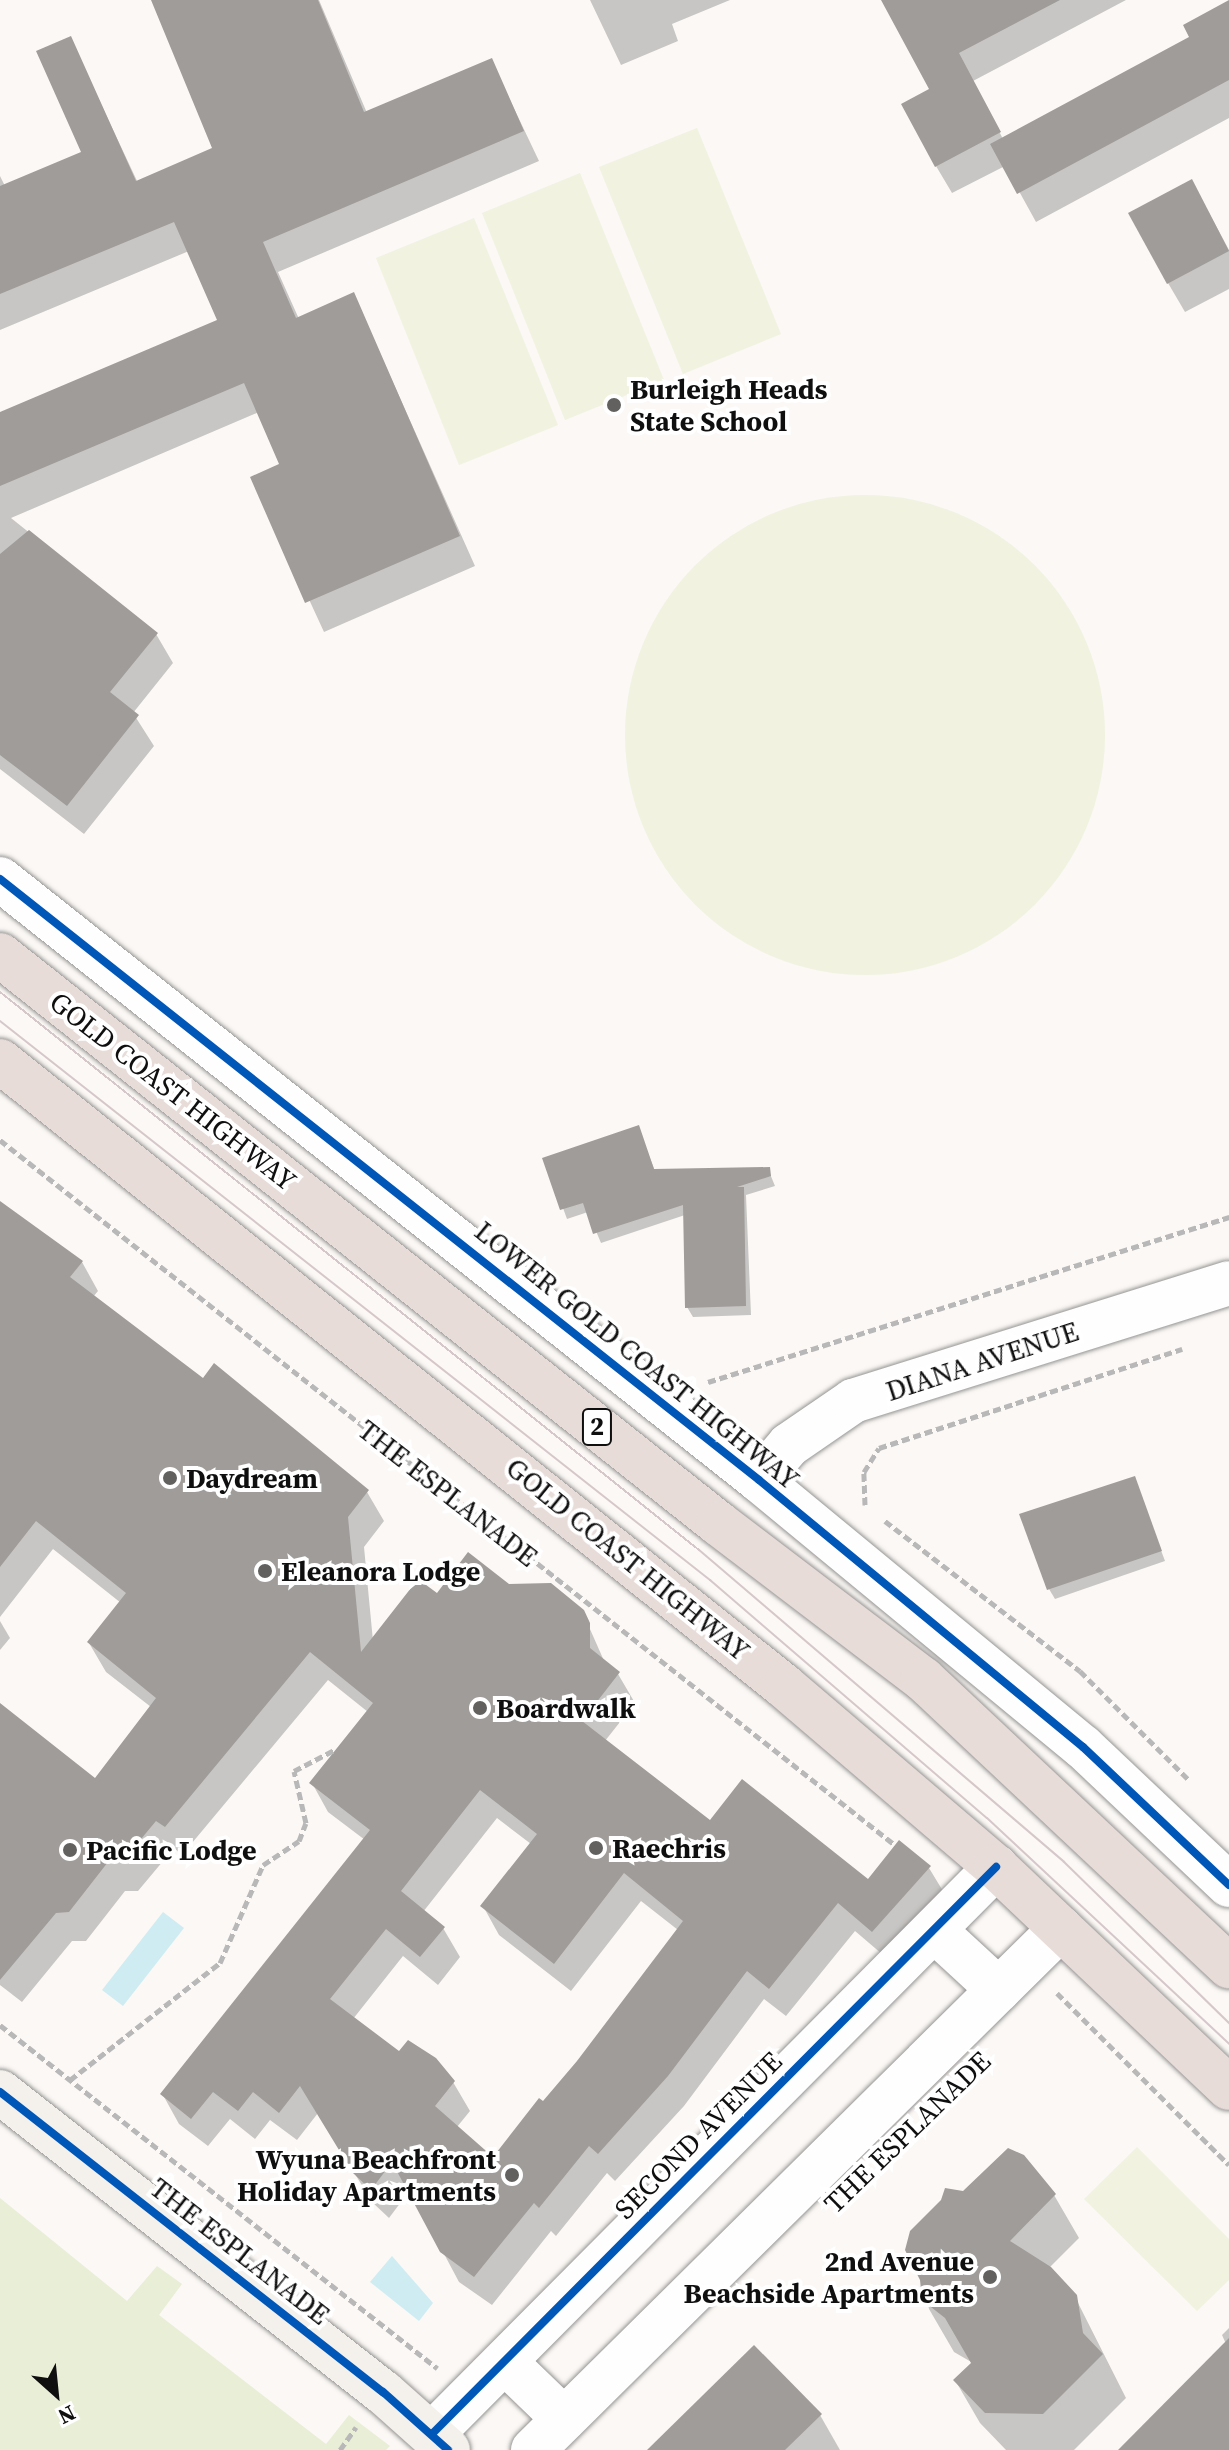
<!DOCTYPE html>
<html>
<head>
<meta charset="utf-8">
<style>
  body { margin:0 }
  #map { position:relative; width:1229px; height:2450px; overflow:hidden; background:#fbf8f5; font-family:"Source Serif 4",serif }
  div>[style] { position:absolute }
  .green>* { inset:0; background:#e9eed7 }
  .pitch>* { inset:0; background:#f1f2e0 }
  .round { border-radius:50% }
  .water>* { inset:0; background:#ceecf2 }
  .shadow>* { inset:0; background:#0003 }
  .building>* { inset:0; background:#9f9c9a }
  .path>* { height:5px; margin-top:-2.5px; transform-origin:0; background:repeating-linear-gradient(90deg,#b9b8b8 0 8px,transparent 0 12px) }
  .roads { filter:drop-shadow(0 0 2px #959493) drop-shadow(0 0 2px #959493) }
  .street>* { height:44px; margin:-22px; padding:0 22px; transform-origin:22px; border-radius:22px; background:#fefefe }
  .secondary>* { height:44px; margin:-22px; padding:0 22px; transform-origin:22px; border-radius:22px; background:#f4f1ec }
  .highway>* { height:44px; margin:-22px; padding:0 22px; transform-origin:22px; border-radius:22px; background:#e7dcd8 }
  .tram>* { height:2px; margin:-1px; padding:0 1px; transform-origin:1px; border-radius:1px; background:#d6c7ca }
  .cycleway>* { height:8px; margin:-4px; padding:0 4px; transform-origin:4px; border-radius:4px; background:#0057b8 }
  .dots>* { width:22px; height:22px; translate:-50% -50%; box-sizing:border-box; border:4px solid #fff; border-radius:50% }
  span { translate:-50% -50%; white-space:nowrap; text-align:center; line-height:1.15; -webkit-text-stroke:8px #fff; paint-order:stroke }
  .shield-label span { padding:2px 6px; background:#fff; border:2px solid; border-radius:6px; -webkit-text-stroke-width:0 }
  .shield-label { font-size:26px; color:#0f0f0f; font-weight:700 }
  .poi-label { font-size:28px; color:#0f0f0f; font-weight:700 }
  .left { translate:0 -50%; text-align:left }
  .right { translate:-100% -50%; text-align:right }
  .street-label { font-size:28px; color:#0f0f0f }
  .north { position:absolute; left:16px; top:2354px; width:80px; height:80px; -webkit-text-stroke:6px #fff; paint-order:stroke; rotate:153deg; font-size:22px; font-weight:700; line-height:32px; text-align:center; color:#0f0f0f }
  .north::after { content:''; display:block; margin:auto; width:28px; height:36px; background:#0f0f0f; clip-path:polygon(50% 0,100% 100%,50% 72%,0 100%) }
</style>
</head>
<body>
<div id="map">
  <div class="green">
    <i style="clip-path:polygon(0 2198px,127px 2301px,157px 2266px,182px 2284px,159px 2315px,326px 2444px,349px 2415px,390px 2446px,386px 2450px,0 2450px)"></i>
  </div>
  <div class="pitch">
    <i style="clip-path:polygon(697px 128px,781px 334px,683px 374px,599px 167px)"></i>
    <i style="clip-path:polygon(580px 173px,664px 380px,565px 420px,482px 213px)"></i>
    <i style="clip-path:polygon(474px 218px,558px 425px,459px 465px,376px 258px)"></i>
    <i class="round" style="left:625px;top:495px;width:480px;height:480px"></i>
    <i style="clip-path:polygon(1137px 2147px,1229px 2239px,1229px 2280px,1197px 2311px,1084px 2199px)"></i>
  </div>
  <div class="water">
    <i style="clip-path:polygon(163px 1912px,184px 1928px,123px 2006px,102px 1990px)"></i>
    <i style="clip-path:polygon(392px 2256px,433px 2303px,419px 2321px,370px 2282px)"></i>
  </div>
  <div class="shadow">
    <i style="clip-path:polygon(153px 0,319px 0,367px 113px,491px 60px,539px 161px,278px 272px,299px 319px,354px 295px,475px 566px,324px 632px,253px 478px,282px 465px,259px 412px,11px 518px,156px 634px,173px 663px,133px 713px,154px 746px,84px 834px,0 769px,0 414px,219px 321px,189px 251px,0 330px,0 176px,5px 186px,84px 153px,70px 38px,138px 183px,214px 150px)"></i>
    <i style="clip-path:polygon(590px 0,730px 0,672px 24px,678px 41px,621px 65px)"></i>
    <i style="clip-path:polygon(883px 0,1126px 0,973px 81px,1003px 139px,1192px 37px,1229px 2px,1229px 118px,1036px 222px,1005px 166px,952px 193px,936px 166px,931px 90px)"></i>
    <i style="clip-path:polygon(1208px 211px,1229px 250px,1229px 289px,1185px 312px,1168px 283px)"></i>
    <i style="clip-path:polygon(638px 1128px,655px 1171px,768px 1169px,775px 1186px,746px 1195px,751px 1315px,693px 1317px,687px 1307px,685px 1215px,601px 1243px,588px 1212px,567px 1219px,545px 1159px)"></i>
    <i style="clip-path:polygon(evenodd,0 1204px,82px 1262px,98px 1291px,93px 1297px,203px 1381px,367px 1492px,384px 1521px,364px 1547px,373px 1641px,437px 1596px,508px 1586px,582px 1611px,605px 1663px,618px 1674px,635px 1703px,605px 1741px,711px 1823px,869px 1882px,929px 1868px,946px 1896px,889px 1960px,855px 1931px,786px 2016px,764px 1999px,684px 2106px,615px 2181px,607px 2173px,556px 2236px,551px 2231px,492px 2305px,459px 2282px,410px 2190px,389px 2218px,372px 2202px,318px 2113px,297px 2140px,270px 2120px,255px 2139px,230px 2119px,208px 2146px,179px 2124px,163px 2095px,365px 1840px,328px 1812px,312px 1783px,368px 1712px,328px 1680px,182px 1855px,174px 1848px,138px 1891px,125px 1891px,86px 1941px,72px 1941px,22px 2002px,0 1985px,0 1705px,96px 1781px,151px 1707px,106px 1672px,89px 1643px,121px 1603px,53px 1549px,0 1617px,0 1204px,497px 1818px,531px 1844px,483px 1906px,499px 1935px,571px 1991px,641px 1901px,678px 1930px,579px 2063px,493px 2159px,457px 2127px,470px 2111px,453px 2082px,399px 2054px,353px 2019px,403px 1956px,438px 1985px,460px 1957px,443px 1928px,423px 1912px,497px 1818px)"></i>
    <i style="clip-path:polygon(1134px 1479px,1165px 1561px,1055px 1599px,1049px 1589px)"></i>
    <i style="clip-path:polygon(0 1621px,10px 1638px,0 1650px)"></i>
    <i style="clip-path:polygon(1054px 2195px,1079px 2238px,1049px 2268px,1075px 2297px,1126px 2398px,1074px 2450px,1006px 2450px,980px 2423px,955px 2380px,973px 2363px,954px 2352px,929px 2309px,922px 2279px)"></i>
    <i style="clip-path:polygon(1229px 2328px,1229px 2450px,1121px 2450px,1226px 2344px,1222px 2335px)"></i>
    <i style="clip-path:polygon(820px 2415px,840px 2450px,652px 2450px)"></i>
  </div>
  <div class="building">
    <i style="clip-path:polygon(151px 0,318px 0,364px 112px,492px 58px,524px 131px,263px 242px,296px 318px,354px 292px,460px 536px,305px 603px,250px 477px,279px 464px,244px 383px,0 486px,0 412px,217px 320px,174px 222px,0 294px,0 186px,81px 152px,36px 51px,71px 36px,136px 181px,212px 148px)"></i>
    <i style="clip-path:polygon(881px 0,1060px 0,959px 53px,1001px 132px,935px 167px,901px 104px,929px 89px)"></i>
    <i style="clip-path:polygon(1229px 0,1229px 80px,1017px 194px,990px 144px,1189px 37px,1183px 25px)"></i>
    <i style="clip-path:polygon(1192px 179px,1229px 251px,1167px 284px,1128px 213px)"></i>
    <i style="clip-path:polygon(29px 530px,158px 633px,110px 692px,139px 715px,67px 806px,0 755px,0 554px)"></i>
    <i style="clip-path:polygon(639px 1125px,654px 1169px,770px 1167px,771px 1176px,737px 1187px,744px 1187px,746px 1306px,685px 1308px,683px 1205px,593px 1234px,583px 1203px,560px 1210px,542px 1158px)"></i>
    <i style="clip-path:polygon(evenodd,0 1201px,83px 1261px,70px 1277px,203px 1378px,214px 1363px,369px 1490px,348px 1517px,361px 1652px,418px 1579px,437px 1593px,468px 1552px,509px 1584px,551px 1583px,584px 1610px,590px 1623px,590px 1648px,620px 1672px,582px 1721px,710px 1820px,742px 1779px,868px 1879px,899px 1840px,931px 1866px,872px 1932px,838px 1903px,769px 1989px,747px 1971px,668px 2076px,598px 2154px,589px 2146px,539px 2208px,534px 2203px,474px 2277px,440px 2252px,392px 2162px,371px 2190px,353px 2173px,300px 2086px,279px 2113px,253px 2092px,238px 2111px,213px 2092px,191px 2119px,160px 2094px,370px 1830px,309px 1783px,373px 1703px,310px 1652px,165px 1827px,156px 1821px,121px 1863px,108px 1862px,69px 1912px,56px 1913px,0 1980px,0 1703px,95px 1778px,156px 1698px,87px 1642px,126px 1593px,36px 1521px,0 1567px,0 1201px,480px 1790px,537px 1834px,480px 1906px,554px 1964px,624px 1873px,683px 1921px,577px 2061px,543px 2101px,539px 2098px,493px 2157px,435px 2106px,455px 2081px,436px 2058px,408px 2040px,399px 2051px,330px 1999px,386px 1929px,420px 1957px,445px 1927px,401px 1891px,480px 1790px)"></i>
    <i style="clip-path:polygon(1135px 1476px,1162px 1551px,1047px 1590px,1019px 1514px)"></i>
    <i style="clip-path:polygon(1008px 2148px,1024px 2155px,1056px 2194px,1010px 2241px,1051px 2267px,1077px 2295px,1083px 2333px,1103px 2354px,1043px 2414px,985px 2413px,953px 2380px,971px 2363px,945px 2318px,922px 2300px,920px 2280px,905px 2250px,910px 2231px,941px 2200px,945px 2188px,963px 2191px)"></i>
    <i style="clip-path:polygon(1229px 2338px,1229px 2450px,1118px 2450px)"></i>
    <i style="clip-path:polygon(754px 2345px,822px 2414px,785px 2450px,647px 2450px)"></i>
  </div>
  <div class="path">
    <i style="left:0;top:1140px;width:1139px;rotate:38.23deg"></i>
    <i style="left:708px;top:1382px;width:547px;rotate:-17.57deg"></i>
    <i style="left:865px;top:1505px;width:33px;rotate:-92deg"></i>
    <i style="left:864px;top:1472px;width:28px;rotate:-58deg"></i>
    <i style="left:879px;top:1448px;width:319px;rotate:-18.1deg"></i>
    <i style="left:885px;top:1521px;width:246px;rotate:37.6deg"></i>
    <i style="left:1080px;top:1671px;width:153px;rotate:45deg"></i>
    <i style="left:1057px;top:1993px;width:243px;rotate:45deg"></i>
    <i style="left:0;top:2025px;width:556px;rotate:38.13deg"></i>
    <i style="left:70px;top:2080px;width:190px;rotate:-38deg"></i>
    <i style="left:220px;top:1963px;width:107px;rotate:-66.3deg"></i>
    <i style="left:263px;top:1865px;width:43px;rotate:-33.7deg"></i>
    <i style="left:299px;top:1841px;width:19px;rotate:-69deg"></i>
    <i style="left:306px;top:1823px;width:53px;rotate:-103deg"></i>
    <i style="left:294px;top:1771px;width:47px;rotate:-27.6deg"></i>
    <i style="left:340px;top:2450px;width:28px;rotate:-55deg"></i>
  </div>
  <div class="roads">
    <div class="street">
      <i style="left:0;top:879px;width:968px;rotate:38.37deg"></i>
      <i style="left:759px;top:1480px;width:420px;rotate:39.5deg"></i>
      <i style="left:1083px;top:1747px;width:201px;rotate:43.4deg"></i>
      <i style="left:759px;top:1480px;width:46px;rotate:-49.4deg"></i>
      <i style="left:789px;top:1445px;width:78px;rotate:-34.5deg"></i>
      <i style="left:853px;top:1401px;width:394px;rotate:-17.4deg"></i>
      <i style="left:934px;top:1930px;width:88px;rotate:42.7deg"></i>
      <i style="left:505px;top:2362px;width:82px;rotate:44deg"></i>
      <i style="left:432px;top:2434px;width:800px;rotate:-45.15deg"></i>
      <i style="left:533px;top:2450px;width:742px;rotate:-44.67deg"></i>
    </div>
    <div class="secondary">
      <i style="left:0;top:2092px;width:487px;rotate:38.1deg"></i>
      <i style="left:383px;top:2392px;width:87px;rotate:41.7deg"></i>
    </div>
    <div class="highway">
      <i style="left:0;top:955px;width:916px;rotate:38.35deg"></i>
      <i style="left:718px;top:1523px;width:258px;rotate:37.3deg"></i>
      <i style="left:923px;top:1679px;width:420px;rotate:43.2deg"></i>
      <i style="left:0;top:1061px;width:1003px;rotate:38.56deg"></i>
      <i style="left:784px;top:1686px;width:279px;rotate:40.5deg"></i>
      <i style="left:996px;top:1867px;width:321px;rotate:43.5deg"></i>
    </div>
  </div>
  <div class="tram">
    <i style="left:0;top:992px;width:894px;rotate:38.6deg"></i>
    <i style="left:699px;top:1550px;width:480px;rotate:40.5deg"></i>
    <i style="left:1064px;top:1862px;width:231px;rotate:44.3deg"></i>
    <i style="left:0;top:1021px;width:904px;rotate:38.21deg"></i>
    <i style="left:710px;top:1580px;width:365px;rotate:40.7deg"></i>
    <i style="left:987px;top:1818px;width:331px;rotate:43deg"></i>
  </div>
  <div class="cycleway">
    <i style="left:0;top:879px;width:968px;rotate:38.37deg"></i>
    <i style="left:759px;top:1480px;width:420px;rotate:39.5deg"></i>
    <i style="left:1083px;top:1747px;width:201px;rotate:43.4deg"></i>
    <i style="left:0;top:2092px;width:487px;rotate:38.1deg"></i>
    <i style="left:383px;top:2392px;width:87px;rotate:41.7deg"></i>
    <i style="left:432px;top:2434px;width:800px;rotate:-45.15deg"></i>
  </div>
  <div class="dots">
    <i style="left:614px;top:405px;background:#626160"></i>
    <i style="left:170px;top:1478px;background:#626160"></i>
    <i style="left:265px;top:1571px;background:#626160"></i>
    <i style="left:480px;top:1708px;background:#626160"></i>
    <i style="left:596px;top:1848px;background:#626160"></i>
    <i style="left:70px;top:1850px;background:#626160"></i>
    <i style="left:512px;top:2175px;background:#626160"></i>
    <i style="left:990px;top:2277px;background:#626160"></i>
  </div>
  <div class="shield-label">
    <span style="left:597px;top:1427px">2</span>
  </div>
  <div class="poi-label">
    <span class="left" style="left:630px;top:405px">Burleigh Heads<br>State School</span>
    <span class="left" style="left:186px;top:1478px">Daydream</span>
    <span class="left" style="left:281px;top:1571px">Eleanora Lodge</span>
    <span class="left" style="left:496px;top:1708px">Boardwalk</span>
    <span class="left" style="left:612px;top:1848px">Raechris</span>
    <span class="left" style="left:86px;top:1850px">Pacific Lodge</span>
    <span class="right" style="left:496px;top:2175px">Wyuna Beachfront<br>Holiday Apartments</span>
    <span class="right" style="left:974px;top:2277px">2nd Avenue<br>Beachside Apartments</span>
  </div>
  <div class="street-label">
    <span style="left:173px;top:1091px;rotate:38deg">GOLD COAST HIGHWAY</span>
    <span style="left:637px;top:1355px;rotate:39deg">LOWER GOLD COAST HIGHWAY</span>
    <span style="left:982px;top:1361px;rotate:-18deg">DIANA AVENUE</span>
    <span style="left:448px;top:1493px;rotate:38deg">THE ESPLANADE</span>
    <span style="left:628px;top:1559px;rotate:39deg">GOLD COAST HIGHWAY</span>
    <span style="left:907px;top:2132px;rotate:-44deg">THE ESPLANADE</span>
    <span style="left:698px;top:2135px;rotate:-45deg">SECOND AVENUE</span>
    <span style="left:240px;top:2251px;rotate:38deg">THE ESPLANADE</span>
  </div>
  <div class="north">N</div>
</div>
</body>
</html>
